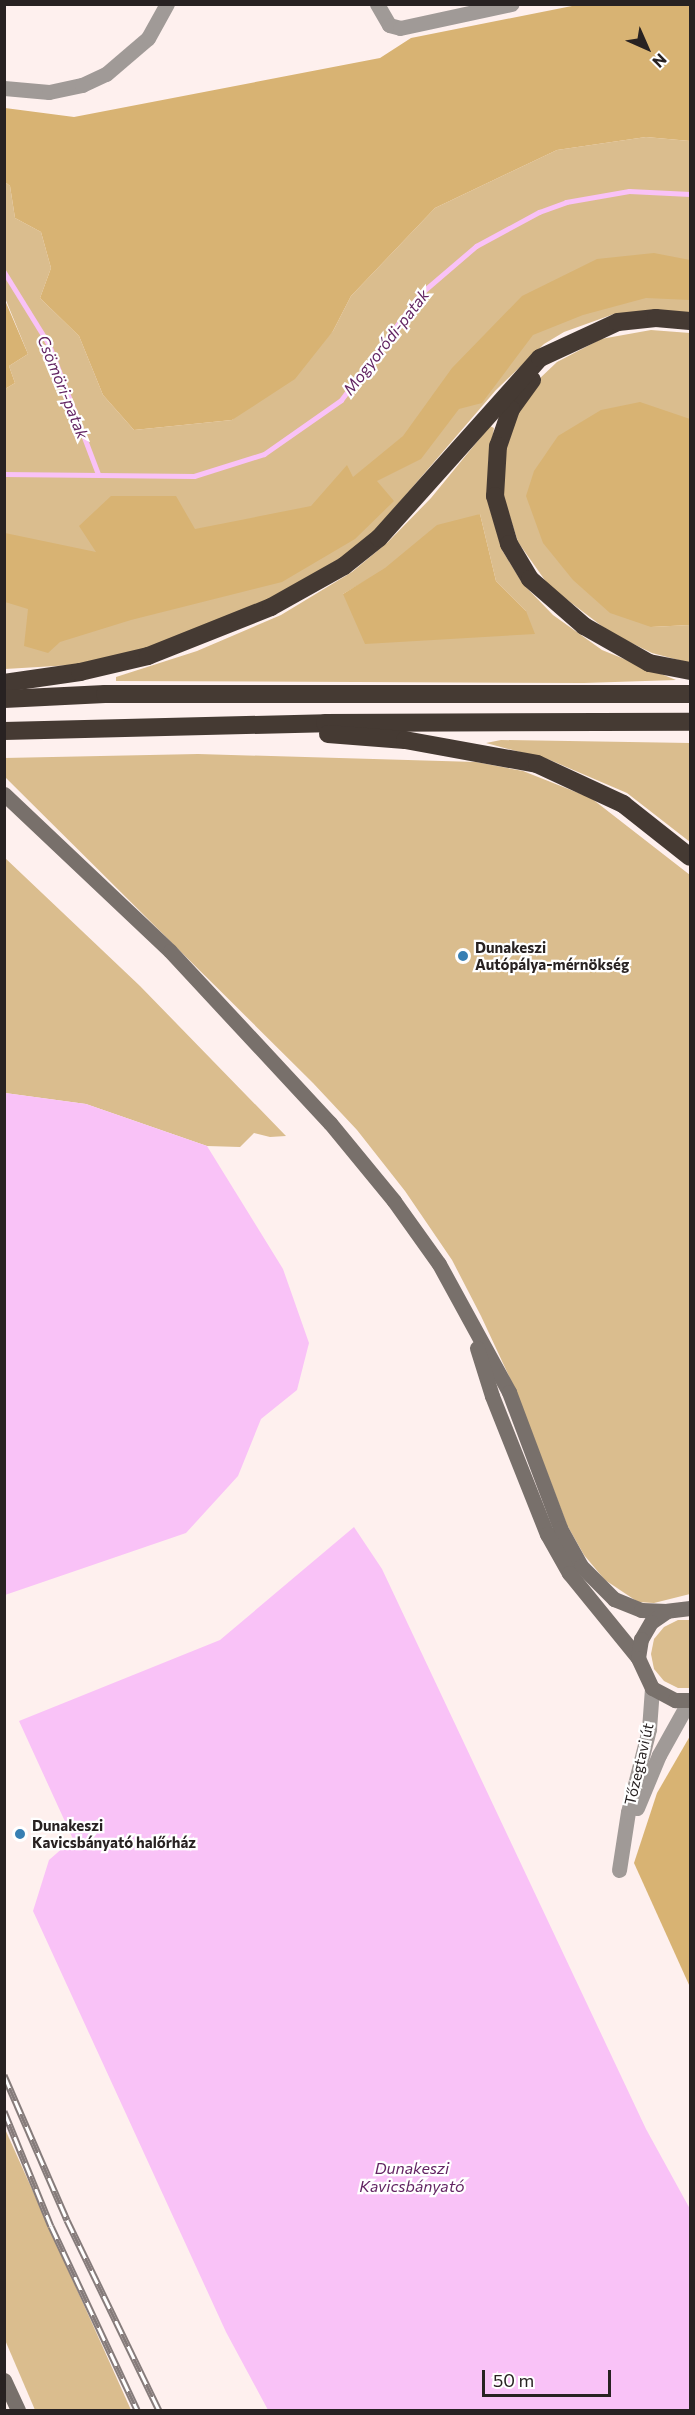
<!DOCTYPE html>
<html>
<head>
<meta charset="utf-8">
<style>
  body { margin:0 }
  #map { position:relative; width:695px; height:2415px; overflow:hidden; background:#fef0ee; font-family:Commissioner,sans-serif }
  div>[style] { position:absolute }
  .green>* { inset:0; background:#dabd8e }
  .forest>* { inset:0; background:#d8b373 }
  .water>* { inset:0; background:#f9c2f7 }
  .stream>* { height:5px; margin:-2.5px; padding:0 2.5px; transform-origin:2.5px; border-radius:2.5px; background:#f9c2f7 }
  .street>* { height:15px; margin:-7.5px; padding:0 7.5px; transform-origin:7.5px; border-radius:7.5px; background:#a09a97 }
  .secondary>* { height:15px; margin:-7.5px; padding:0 7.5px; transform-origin:7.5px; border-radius:7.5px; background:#78706b }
  .highway>* { height:18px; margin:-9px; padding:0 9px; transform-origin:9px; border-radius:9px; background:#453a33 }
  .rail>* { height:7px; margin-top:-3.5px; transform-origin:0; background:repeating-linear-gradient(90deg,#fff 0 14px,#867c7b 0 28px); box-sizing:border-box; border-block:2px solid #867c7b }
  .dots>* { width:16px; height:16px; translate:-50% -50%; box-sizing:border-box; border:3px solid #fff; border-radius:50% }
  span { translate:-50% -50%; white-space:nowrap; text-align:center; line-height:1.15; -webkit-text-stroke:4.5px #fff; paint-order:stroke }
  .poi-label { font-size:15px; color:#282222; font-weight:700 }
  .left { translate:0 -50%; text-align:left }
  .street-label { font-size:15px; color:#282222 }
  .water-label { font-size:16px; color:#632563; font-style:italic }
  .frame { position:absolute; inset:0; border:6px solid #282222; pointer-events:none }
  .north { position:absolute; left:617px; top:18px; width:60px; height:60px; -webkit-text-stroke:4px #fff; paint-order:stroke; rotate:135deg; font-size:16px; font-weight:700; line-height:24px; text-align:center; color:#282222 }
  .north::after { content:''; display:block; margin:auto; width:21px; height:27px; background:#282222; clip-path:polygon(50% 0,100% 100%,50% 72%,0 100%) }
  .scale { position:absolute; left:482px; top:2370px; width:129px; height:27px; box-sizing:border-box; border:3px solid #282222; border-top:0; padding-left:8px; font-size:18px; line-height:21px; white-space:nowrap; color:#282222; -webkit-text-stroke:4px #fff; paint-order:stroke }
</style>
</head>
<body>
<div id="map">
  <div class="green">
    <i style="clip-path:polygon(646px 137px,690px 141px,690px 313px,658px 310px,614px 314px,564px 332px,544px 344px,496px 390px,373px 533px,352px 551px,269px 601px,144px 651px,72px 665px,5px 669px,5px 389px,15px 383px,9px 366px,28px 354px,5px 298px,5px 182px,10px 186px,15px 218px,41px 232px,51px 268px,40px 298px,79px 336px,103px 395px,134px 430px,232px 420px,333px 331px,351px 296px,435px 208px,557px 150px)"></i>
    <i style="clip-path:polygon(651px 330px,690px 333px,690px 419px,651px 627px,690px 625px,690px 663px,652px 653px,611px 633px,549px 586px,518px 542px,503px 495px,505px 446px,518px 412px,537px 381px,557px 362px,601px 339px)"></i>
    <i style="clip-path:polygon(evenodd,490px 426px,494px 428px,488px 464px,488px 502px,502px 550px,523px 584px,553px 615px,602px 650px,676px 680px,584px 683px,116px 681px,116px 677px,197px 651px,281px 615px,352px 572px,388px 542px,431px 498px,490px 426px,480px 514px,496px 581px,526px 611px,343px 594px,480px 514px)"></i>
    <i style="clip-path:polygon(501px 740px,690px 743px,690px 842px,627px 793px,550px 760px,486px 743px)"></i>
    <i style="clip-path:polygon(198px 754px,476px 762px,523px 771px,591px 798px,690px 875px,690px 1594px,654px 1603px,638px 1602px,605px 1580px,584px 1555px,567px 1525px,516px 1391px,481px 1316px,452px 1260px,405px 1191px,357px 1130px,313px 1083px,5px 777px,4px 758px)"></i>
    <i style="clip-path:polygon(4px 857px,140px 986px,286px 1136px,270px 1137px,254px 1133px,240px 1147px,207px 1146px,86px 1104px,5px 1093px)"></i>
    <i style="clip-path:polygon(678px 1620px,690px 1620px,690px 1688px,678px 1688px,664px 1681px,654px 1669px,651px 1654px,654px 1639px,664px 1627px)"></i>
    <i style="clip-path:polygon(5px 2129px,131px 2410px,35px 2410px,5px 2340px)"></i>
  </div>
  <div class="forest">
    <i style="clip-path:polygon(577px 5px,690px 5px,690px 141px,646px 137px,557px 150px,435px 208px,351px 296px,333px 331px,295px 379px,232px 420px,134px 430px,103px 395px,79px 336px,40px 298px,51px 268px,41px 232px,15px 218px,10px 186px,5px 182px,5px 108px,74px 117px,380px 58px,411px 38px)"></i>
    <i style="clip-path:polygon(654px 253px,690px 260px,690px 300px,646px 298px,583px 315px,533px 335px,482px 403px,459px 409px,421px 459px,377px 481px,394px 501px,355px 539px,282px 582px,131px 620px,60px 642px,48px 653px,24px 646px,28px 609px,5px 602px,5px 533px,96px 552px,79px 526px,111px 496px,176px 496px,195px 529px,311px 506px,347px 465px,353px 477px,403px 436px,452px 368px,522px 296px,597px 259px)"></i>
    <i style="clip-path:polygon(4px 298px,28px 354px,9px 366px,15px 383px,5px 389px)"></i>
    <i style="clip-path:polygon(640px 402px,690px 419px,690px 625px,651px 627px,610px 613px,573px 580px,543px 543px,526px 496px,534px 471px,558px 436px,601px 410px)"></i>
    <i style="clip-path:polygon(480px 514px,496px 581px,526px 611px,535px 634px,365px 644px,343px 594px,385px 568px,437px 525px)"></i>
    <i style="clip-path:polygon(690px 1736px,690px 1987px,634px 1863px,657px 1793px)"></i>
  </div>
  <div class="water">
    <i style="clip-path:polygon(5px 1093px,86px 1104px,207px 1146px,283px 1269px,309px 1343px,297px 1390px,261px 1419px,238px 1476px,186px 1533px,5px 1595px)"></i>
    <i style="clip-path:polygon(354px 1527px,382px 1569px,646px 2129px,690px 2209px,690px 2410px,268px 2410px,226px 2332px,33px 1911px,49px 1860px,73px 1839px,19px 1721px,220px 1640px)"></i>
  </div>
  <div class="stream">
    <i style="left:4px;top:272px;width:86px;rotate:58.3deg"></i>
    <i style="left:49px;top:345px;width:138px;rotate:69.2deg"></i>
    <i style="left:4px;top:474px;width:190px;rotate:0.6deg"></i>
    <i style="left:194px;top:476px;width:73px;rotate:-17.4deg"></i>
    <i style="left:264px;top:454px;width:94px;rotate:-35deg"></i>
    <i style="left:341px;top:400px;width:132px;rotate:-53.3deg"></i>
    <i style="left:420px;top:294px;width:74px;rotate:-40.6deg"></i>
    <i style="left:476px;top:246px;width:72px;rotate:-28.4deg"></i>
    <i style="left:539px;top:212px;width:29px;rotate:-20deg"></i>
    <i style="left:566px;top:202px;width:64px;rotate:-9.9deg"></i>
    <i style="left:629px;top:191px;width:61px;rotate:2.8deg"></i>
  </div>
  <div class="street">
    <i style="left:377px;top:4px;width:24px;rotate:60deg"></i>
    <i style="left:389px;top:25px;width:11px;rotate:15deg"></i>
    <i style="left:400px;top:28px;width:114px;rotate:-12.2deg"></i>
    <i style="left:4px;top:88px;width:45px;rotate:5.1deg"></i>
    <i style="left:49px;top:92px;width:34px;rotate:-12deg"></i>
    <i style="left:82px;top:85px;width:26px;rotate:-25deg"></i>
    <i style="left:106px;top:74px;width:55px;rotate:-40.6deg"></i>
    <i style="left:148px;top:38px;width:39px;rotate:-61deg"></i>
    <i style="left:637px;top:1808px;width:57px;rotate:-67.5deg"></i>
    <i style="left:659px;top:1755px;width:62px;rotate:-60.9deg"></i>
    <i style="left:619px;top:1870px;width:59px;rotate:-81.2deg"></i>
    <i style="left:628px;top:1812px;width:86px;rotate:-75.8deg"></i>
    <i style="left:649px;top:1729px;width:41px;rotate:-85.8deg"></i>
  </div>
  <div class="secondary">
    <i style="left:4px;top:794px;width:228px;rotate:43.4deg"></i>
    <i style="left:170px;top:951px;width:235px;rotate:47.1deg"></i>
    <i style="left:330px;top:1123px;width:101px;rotate:50.6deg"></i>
    <i style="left:394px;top:1201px;width:77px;rotate:54.5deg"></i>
    <i style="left:439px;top:1264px;width:146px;rotate:61.3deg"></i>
    <i style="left:509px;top:1392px;width:145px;rotate:69.4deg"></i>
    <i style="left:560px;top:1528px;width:43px;rotate:61.1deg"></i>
    <i style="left:581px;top:1566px;width:47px;rotate:45deg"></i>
    <i style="left:614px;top:1599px;width:29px;rotate:22deg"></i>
    <i style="left:641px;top:1610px;width:26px;rotate:2deg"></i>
    <i style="left:477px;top:1348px;width:50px;rotate:72.6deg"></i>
    <i style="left:492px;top:1396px;width:149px;rotate:68.3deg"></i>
    <i style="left:547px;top:1534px;width:45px;rotate:60.6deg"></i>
    <i style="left:569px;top:1573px;width:109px;rotate:50.9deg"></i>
    <i style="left:690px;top:1608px;width:23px;rotate:173deg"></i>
    <i style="left:667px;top:1611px;width:19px;rotate:145deg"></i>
    <i style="left:651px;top:1622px;width:20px;rotate:120deg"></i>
    <i style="left:641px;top:1639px;width:19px;rotate:99deg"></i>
    <i style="left:638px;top:1658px;width:33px;rotate:65deg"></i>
    <i style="left:652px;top:1688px;width:26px;rotate:28deg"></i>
    <i style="left:675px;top:1700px;width:15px"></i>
    <i style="left:4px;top:2380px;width:33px;rotate:65deg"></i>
  </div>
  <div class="highway">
    <i style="left:532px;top:380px;width:36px;rotate:126deg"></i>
    <i style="left:511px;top:409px;width:39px;rotate:109deg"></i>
    <i style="left:498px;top:446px;width:50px;rotate:93.4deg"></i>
    <i style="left:495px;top:496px;width:50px;rotate:73.7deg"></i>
    <i style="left:509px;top:544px;width:41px;rotate:59deg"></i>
    <i style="left:530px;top:579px;width:72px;rotate:41deg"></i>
    <i style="left:584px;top:626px;width:75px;rotate:29.6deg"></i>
    <i style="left:649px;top:663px;width:42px;rotate:11deg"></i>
    <i style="left:4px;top:683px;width:77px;rotate:-8.2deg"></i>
    <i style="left:80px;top:672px;width:70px;rotate:-13.2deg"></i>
    <i style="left:148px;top:656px;width:132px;rotate:-21.7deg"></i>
    <i style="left:271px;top:607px;width:84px;rotate:-29.3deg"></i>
    <i style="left:344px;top:566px;width:45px;rotate:-38.7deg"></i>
    <i style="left:379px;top:538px;width:241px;rotate:-48.2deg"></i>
    <i style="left:540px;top:358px;width:86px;rotate:-24.8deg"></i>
    <i style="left:618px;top:322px;width:38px;rotate:-6deg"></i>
    <i style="left:656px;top:318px;width:34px;rotate:5deg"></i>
    <i style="left:4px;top:699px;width:101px;rotate:-2.8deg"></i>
    <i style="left:105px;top:694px;width:585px"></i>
    <i style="left:4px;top:731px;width:321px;rotate:-1.4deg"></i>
    <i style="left:325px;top:723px;width:365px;rotate:-0.2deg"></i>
    <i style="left:328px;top:734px;width:77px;rotate:4.5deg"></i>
    <i style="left:405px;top:740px;width:134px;rotate:10.3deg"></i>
    <i style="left:537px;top:764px;width:95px;rotate:24.9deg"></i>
    <i style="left:623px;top:804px;width:85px;rotate:38.3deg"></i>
  </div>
  <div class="rail">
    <i style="left:4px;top:2075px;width:158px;rotate:66.5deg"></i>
    <i style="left:67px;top:2220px;width:211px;rotate:64.2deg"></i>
    <i style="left:4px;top:2111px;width:124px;rotate:67.8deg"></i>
    <i style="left:51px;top:2226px;width:203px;rotate:64.9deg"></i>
  </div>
  <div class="dots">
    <i style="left:463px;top:956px;background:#377fb3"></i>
    <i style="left:20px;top:1834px;background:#377fb3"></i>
  </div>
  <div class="poi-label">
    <span class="left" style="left:475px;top:956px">Dunakeszi<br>Autópálya-mérnökség</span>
    <span class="left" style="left:32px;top:1834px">Dunakeszi<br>Kavicsbányató halőrház</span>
  </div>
  <div class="street-label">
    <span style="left:639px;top:1764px;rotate:-77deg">Tőzegtavi út</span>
  </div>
  <div class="water-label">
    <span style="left:386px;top:342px;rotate:-52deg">Mogyoródi-patak</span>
    <span style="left:63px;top:387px;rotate:68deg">Csömöri-patak</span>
    <span style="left:412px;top:2177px">Dunakeszi<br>Kavicsbányató</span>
  </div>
  <div class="frame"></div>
  <div class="north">N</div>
  <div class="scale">50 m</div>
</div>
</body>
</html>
